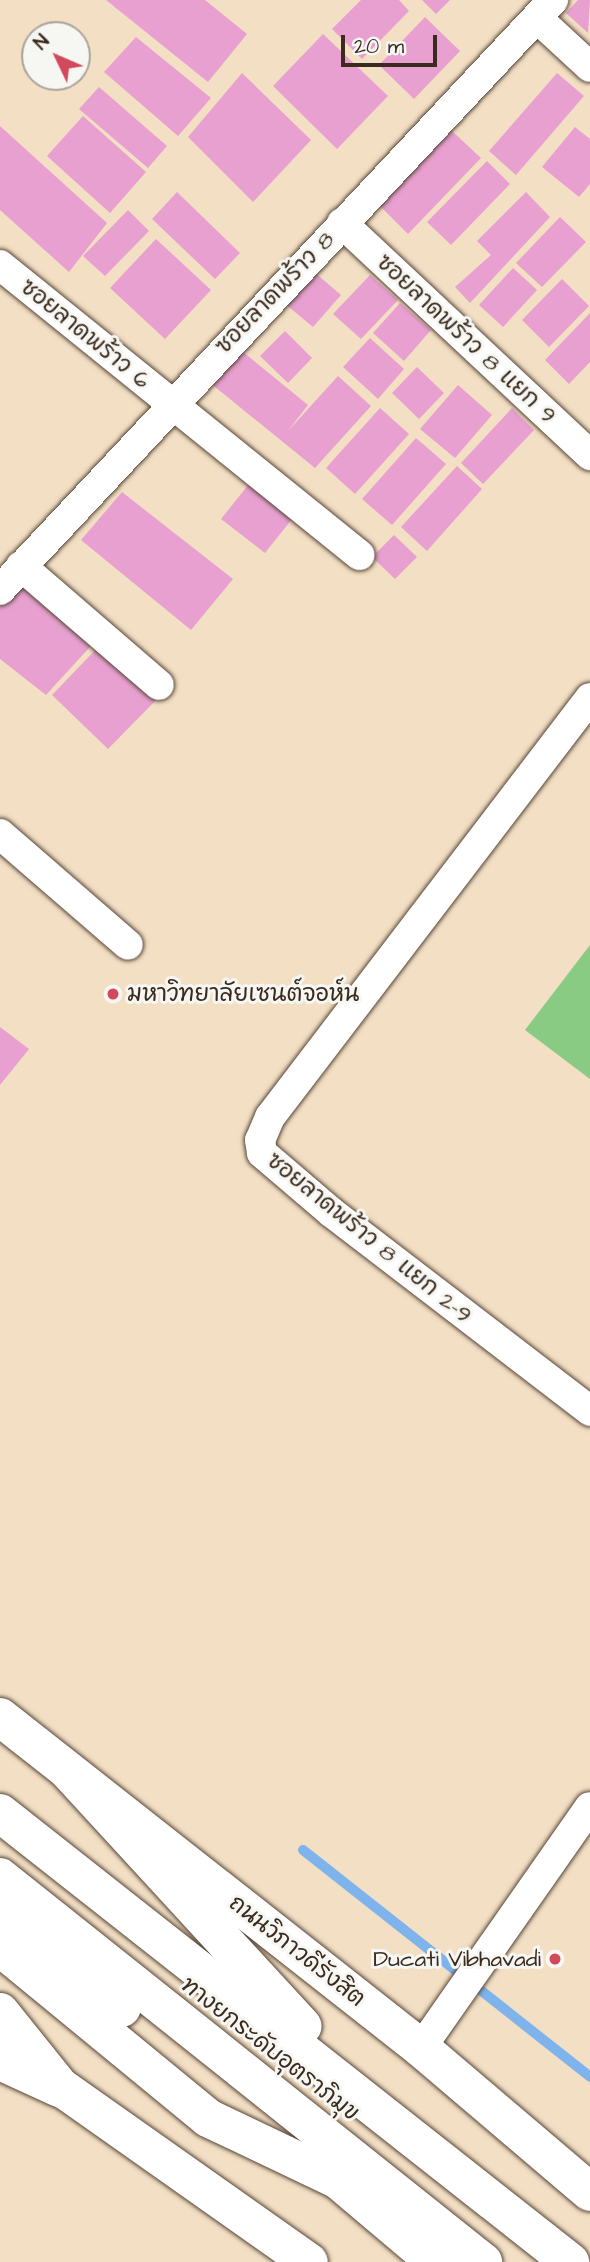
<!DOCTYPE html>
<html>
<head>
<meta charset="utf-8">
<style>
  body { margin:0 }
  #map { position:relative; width:590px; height:2262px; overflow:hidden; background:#f3dfc4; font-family:"Architects Daughter","Playpen Sans Thai",sans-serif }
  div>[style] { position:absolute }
  .green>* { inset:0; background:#89cb83 }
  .stream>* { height:10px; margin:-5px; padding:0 5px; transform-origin:5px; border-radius:5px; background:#7eb3ec }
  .building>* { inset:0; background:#e8a0d0 }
  .roads { filter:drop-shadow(0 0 2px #574537) drop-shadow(0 0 2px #574537) }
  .street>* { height:30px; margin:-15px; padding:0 15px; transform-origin:15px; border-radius:15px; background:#fff }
  .secondary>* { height:38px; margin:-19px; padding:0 19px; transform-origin:19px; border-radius:19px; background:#fff }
  .primary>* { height:38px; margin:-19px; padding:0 19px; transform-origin:19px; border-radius:19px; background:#fff }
  .highway>* { height:38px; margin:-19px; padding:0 19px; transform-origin:19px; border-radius:19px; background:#fff }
  .dots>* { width:19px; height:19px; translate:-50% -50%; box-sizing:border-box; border:4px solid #f6f6f2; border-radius:50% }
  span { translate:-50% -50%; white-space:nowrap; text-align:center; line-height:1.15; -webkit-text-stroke:6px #f6f6f2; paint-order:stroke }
  .street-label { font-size:23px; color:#3b2a1e }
  .poi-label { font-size:23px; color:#3b2a1e }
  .left { translate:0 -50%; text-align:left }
  .right { translate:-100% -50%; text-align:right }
  .north { position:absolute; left:21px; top:21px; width:70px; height:70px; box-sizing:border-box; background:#f6f6f2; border:2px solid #aba49d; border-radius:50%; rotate:314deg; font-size:19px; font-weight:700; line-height:28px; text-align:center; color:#3b2a1e }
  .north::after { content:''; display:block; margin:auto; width:24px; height:32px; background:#d1495b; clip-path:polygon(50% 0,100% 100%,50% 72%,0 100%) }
  .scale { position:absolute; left:341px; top:35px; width:96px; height:32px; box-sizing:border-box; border:4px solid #3b2a1e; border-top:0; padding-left:9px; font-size:21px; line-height:24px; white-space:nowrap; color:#3b2a1e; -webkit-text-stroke:5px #f6f6f2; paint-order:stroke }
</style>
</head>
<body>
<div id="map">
  <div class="green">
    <i style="clip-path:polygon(590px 945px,590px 1079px,525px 1030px)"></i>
  </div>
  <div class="stream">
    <i style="left:303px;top:1850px;width:366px;rotate:38.3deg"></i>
  </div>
  <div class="building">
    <i style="clip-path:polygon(106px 0,205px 0,247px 34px,208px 82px)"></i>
    <i style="clip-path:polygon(361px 0,399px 0,409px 11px,362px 59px,332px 29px)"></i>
    <i style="clip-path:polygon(422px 0,450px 0,436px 14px)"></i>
    <i style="clip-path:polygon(578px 0,590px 0,588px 33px,566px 13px)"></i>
    <i style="clip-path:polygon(425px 17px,460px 51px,414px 99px,379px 65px)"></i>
    <i style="clip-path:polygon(323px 34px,388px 96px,337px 149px,273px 86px)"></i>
    <i style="clip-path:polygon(136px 37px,211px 98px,178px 136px,104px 72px)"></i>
    <i style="clip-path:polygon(242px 73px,311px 140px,253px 202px,188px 137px)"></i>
    <i style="clip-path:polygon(557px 73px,584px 96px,516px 175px,489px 151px)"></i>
    <i style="clip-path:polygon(99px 87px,167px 146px,148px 168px,79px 109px)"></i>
    <i style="clip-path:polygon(83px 116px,146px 172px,110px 213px,47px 156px)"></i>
    <i style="clip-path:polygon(0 126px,107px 223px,69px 272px,0 210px)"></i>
    <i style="clip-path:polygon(575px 127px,590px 139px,590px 184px,579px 197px,542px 167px)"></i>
    <i style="clip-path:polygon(451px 130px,481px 158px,408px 234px,379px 205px)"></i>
    <i style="clip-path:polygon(487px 161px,510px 184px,451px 245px,427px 222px)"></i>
    <i style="clip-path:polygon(177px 192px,240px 253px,215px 279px,152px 219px)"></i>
    <i style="clip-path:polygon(526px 192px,550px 217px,470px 303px,455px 287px,491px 255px,477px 241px)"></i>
    <i style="clip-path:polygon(128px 210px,149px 231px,105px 276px,83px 256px)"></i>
    <i style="clip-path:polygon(560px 217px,586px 242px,542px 287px,516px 263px)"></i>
    <i style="clip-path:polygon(156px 239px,211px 290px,165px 339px,110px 288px)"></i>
    <i style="clip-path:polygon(513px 268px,537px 290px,503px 327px,479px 305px)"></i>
    <i style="clip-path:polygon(313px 271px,341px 295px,313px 327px,284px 303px)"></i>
    <i style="clip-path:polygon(370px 275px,398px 300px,361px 339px,333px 314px)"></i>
    <i style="clip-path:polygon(562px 279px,589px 306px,549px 347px,522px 320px)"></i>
    <i style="clip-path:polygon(400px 303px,431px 330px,404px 361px,373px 333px)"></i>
    <i style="clip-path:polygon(590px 313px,590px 362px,569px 384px,545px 360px)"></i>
    <i style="clip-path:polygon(285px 331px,312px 358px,288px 383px,260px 356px)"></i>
    <i style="clip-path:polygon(370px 338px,404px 369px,378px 399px,343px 367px)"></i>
    <i style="clip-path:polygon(237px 347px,308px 405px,288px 431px,338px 376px,371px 406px,315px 468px,209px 382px)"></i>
    <i style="clip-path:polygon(417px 367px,444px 393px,419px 419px,392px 393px)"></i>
    <i style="clip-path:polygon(458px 385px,492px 415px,455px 458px,420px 429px)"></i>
    <i style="clip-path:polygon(380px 408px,409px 434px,355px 494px,326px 468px)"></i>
    <i style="clip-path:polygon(512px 408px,534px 430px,483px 484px,461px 463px)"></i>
    <i style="clip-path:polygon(416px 438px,446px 464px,392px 525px,362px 499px)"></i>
    <i style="clip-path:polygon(457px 466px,482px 489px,427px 551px,401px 527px)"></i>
    <i style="clip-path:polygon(253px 479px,296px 514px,265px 553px,221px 519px)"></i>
    <i style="clip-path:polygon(122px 492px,233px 579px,191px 630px,81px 540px)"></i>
    <i style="clip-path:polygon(394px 535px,417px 557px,395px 579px,372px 557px)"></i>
    <i style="clip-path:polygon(26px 577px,99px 637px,46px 695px,0 659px,0 604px)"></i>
    <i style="clip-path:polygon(104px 641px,165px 691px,108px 749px,52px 695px)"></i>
    <i style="clip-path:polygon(0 1027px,29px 1049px,0 1085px)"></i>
  </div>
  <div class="roads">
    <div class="street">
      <i style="left:537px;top:18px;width:72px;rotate:42.8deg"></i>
      <i style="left:342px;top:223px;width:340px;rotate:43.1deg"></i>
      <i style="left:0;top:265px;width:462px;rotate:38.9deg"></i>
      <i style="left:21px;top:566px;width:182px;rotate:40.8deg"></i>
      <i style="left:0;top:590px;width:809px;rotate:-46.85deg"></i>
      <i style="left:590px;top:698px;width:527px;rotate:127.37deg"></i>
      <i style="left:270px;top:1117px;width:25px;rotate:113deg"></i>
      <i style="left:260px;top:1140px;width:13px;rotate:81deg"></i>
      <i style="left:262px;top:1153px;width:91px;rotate:40.5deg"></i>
      <i style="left:331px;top:1212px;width:327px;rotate:37.5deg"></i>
      <i style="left:0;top:834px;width:169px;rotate:40.9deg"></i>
      <i style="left:421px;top:2048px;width:294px;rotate:-55deg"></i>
    </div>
    <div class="secondary">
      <i style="left:0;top:1717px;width:536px;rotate:38.18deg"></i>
      <i style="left:421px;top:2048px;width:222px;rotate:40.4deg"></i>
      <i style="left:35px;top:2069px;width:335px;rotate:35.2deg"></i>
    </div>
    <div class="primary">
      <i style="left:0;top:2012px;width:99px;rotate:51.2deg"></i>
      <i style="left:0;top:2061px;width:63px;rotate:24.5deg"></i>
    </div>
    <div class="highway">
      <i style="left:67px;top:1770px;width:348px;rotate:47.4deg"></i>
      <i style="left:0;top:1813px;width:726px;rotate:38.23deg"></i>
      <i style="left:0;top:1877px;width:618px;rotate:38.56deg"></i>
      <i style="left:0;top:1912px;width:155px;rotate:38.2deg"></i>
      <i style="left:0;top:1947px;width:269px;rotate:39.4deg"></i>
      <i style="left:208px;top:2118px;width:148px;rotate:25.5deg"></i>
      <i style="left:331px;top:2174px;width:136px;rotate:40.2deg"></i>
    </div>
  </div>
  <div class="dots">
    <i style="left:113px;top:994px;background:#d1495b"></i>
    <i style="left:555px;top:1959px;background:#d1495b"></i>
  </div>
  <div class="street-label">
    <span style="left:275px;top:293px;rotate:-46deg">ซอยลาดพร้าว 8</span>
    <span style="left:85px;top:334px;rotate:39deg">ซอยลาดพร้าว 6</span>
    <span style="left:466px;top:339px;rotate:43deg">ซอยลาดพร้าว 8 แยก 9</span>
    <span style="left:369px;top:1238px;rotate:39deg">ซอยลาดพร้าว 8 แยก 2-9</span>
    <span style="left:297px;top:1951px;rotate:38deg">ถนนวิภาวดีรังสิต</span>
    <span style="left:270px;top:2049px;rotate:38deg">ทางยกระดับอุตราภิมุข</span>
  </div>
  <div class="poi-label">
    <span class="left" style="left:127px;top:994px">มหาวิทยาลัยเซนต์จอห์น</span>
    <span class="right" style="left:541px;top:1959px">Ducati Vibhavadi</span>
  </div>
  <div class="north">N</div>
  <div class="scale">20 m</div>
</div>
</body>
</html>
